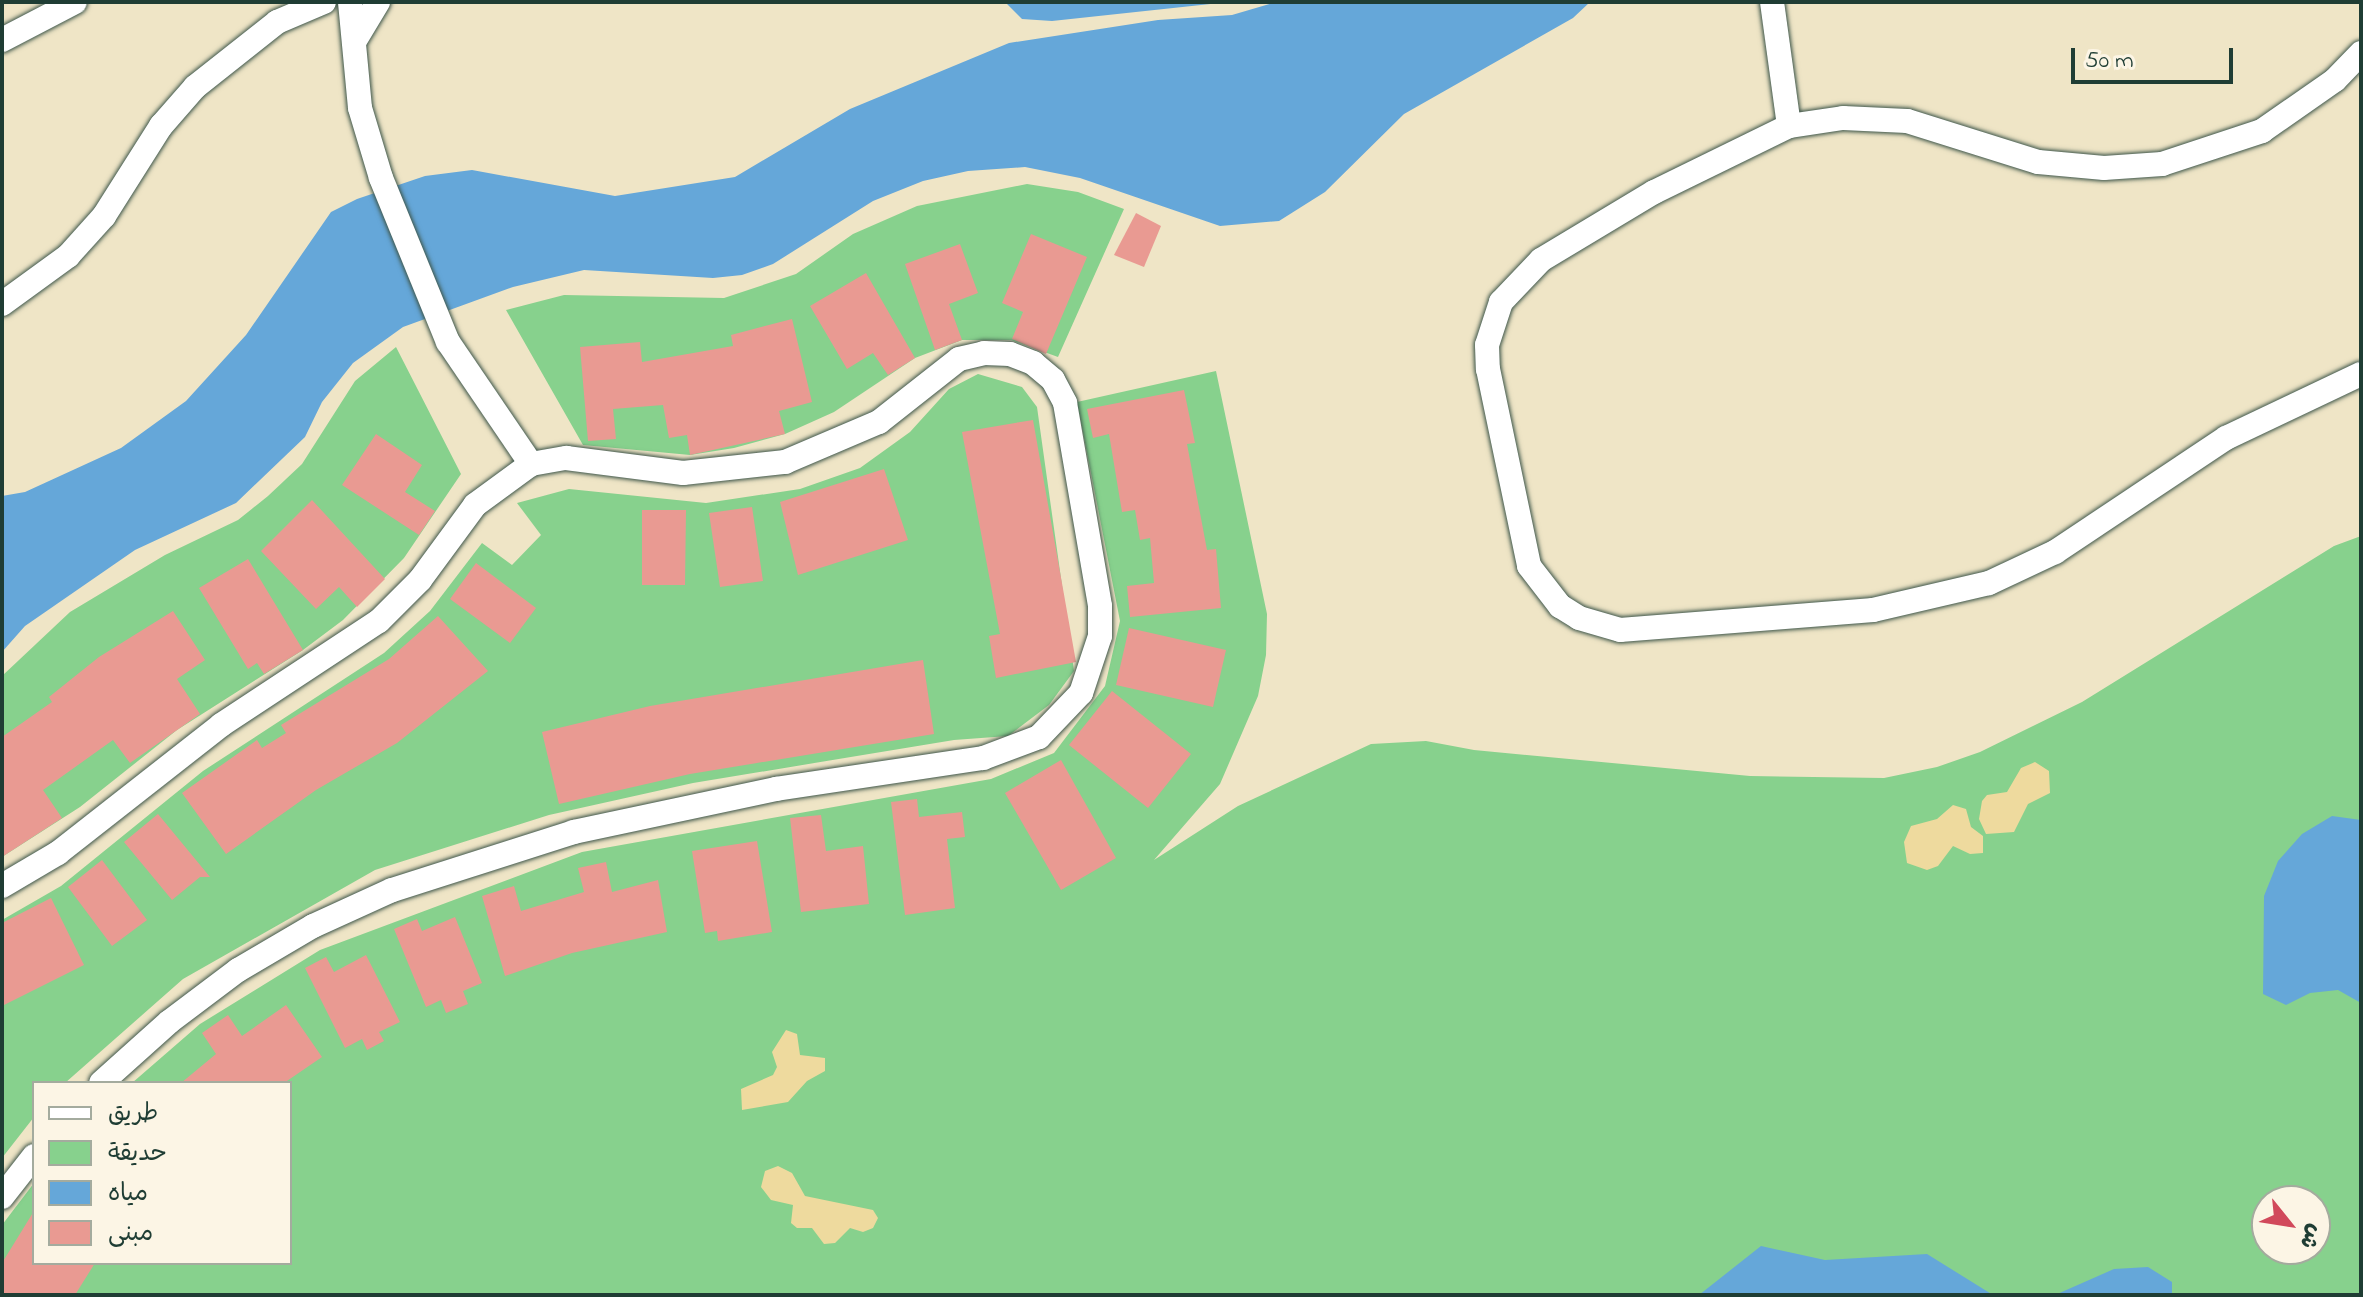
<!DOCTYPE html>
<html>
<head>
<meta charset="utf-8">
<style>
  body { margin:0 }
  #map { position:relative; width:2363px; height:1297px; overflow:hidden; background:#efe5c6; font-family:"Indie Flower","Playpen Sans Arabic",sans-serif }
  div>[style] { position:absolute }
  .green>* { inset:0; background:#87d18d }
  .sand>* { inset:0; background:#eeda9e }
  .water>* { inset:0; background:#65a7d9 }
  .building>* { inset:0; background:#e99a92 }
  .roads { filter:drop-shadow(0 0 2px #3e564a) drop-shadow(0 0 2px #3e564a) }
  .minor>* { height:24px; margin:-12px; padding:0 12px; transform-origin:12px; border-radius:12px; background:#fff }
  span { translate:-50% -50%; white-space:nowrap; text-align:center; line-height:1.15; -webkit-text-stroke:7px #fcf5e5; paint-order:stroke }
  .frame { position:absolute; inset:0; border:4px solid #1f3d34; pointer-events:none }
  .legend { position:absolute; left:32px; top:1081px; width:260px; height:184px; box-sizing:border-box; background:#fcf5e5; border:2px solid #a4ab9e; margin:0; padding:10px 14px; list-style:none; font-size:24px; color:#1f3d34 }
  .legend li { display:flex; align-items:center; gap:16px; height:40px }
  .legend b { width:40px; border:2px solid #a4ab9e }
  .north { position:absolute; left:2251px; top:1185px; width:80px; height:80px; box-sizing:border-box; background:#fcf5e5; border:2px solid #a4ab9e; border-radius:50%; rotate:120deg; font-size:22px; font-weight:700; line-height:32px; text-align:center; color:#1f3d34 }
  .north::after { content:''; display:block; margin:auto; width:28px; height:36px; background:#d1495b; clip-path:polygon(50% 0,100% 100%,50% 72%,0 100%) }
  .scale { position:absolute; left:2071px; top:48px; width:162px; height:36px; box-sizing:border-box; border:4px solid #1f3d34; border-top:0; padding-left:10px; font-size:24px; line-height:28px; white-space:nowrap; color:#1f3d34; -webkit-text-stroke:6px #fcf5e5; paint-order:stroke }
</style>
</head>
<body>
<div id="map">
  <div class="green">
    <i style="clip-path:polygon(1027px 184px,1078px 192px,1124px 209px,1058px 357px,1011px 340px,962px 340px,915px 358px,834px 412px,785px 434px,734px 448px,690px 455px,583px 445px,506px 310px,564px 295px,724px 298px,796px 274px,853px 234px,917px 206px)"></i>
    <i style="clip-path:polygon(396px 347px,461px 474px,404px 558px,343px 620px,303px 650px,177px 730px,80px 807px,2px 857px,2px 676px,70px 612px,165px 555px,238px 520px,268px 496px,302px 464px,355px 381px)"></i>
    <i style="clip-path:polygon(evenodd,1216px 371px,1267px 614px,1266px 655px,1258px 696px,1220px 784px,1154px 860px,1238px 806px,1371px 744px,1426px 741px,1474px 750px,1750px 776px,1884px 778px,1937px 767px,1980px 752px,2082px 702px,2334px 546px,2361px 536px,2361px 1295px,2px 1295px,2px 1225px,34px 1183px,34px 1263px,290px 1263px,290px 1083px,132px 1083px,200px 1024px,320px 950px,582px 852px,991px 779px,1054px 753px,1105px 686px,1120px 621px,1077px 402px,1216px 371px,2267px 1201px,2315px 1201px,2315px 1249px,2267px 1249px,2267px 1201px)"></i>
    <i style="clip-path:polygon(978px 374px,1022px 387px,1037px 407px,1074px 671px,1049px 705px,1008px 736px,954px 740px,693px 783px,549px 815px,375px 870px,183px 979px,65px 1083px,34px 1083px,34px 1117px,2px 1158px,2px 920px,61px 886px,203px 771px,384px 653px,430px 611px,482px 543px,512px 565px,541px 535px,517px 503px,569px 489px,706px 503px,800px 489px,860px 468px,910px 432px,949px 389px)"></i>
  </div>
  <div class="sand">
    <i style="clip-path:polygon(2035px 762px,2049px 771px,2050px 793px,2028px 804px,2014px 832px,1986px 834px,1979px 819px,1982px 801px,1987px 795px,2007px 792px,2021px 768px)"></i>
    <i style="clip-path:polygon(1953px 805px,1966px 809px,1971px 827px,1983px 836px,1983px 853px,1970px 854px,1953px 846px,1938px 866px,1927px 870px,1907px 863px,1904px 842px,1911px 826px,1937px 819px)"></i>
    <i style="clip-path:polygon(786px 1030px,797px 1034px,800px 1055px,825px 1058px,825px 1071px,807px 1081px,788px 1102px,742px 1110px,741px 1089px,773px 1075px,777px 1067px,772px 1052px)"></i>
    <i style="clip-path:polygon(778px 1166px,792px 1173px,805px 1196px,873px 1210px,878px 1218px,873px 1228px,863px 1232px,850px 1228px,835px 1243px,824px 1244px,812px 1228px,797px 1228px,791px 1223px,793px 1205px,771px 1200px,761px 1187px,765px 1171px)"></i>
  </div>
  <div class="water">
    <i style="clip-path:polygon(1005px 2px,1229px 2px,1052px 21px,1022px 19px)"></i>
    <i style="clip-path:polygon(1276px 2px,1590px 2px,1573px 18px,1404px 114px,1325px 192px,1279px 221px,1220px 226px,1080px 178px,1025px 167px,968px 171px,923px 181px,873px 201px,773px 264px,742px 275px,713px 278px,584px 270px,513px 287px,403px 327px,353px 363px,322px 402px,305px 437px,236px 503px,135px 550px,25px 626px,2px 652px,2px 496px,25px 492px,121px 448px,186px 401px,246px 335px,331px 212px,357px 199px,425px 176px,472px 170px,615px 196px,735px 177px,850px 109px,1009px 43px,1158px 20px,1232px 15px)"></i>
    <i style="clip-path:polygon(2332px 816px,2361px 820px,2361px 1003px,2338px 990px,2310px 993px,2286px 1005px,2263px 994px,2264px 896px,2278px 861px,2302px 834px)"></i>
    <i style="clip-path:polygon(1761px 1246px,1825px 1260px,1927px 1254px,1993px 1295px,1699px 1295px)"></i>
    <i style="clip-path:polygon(2148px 1267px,2172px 1282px,2172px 1295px,2055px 1295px,2114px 1269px)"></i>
  </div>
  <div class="building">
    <i style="clip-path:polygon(1136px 213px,1161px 226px,1144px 267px,1114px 255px)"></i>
    <i style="clip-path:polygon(1031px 234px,1087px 257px,1046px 354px,1012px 339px,1023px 312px,1002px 303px)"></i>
    <i style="clip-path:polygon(960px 244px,978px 293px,949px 304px,962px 340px,935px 350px,905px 264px)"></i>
    <i style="clip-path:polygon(866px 273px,915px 358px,888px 375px,873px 353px,847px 369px,810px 306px)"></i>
    <i style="clip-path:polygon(792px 319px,812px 402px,779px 411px,785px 434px,690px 455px,687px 435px,669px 438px,663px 405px,613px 409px,616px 439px,588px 441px,580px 347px,640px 342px,642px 362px,733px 346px,731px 335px)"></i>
    <i style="clip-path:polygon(1184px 390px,1195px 443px,1187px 444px,1207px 550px,1216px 549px,1221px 608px,1130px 617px,1127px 586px,1154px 583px,1150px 538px,1140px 540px,1135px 510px,1122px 512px,1109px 434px,1093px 438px,1087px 409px)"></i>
    <i style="clip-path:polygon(1033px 420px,1076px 662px,996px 678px,989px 636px,1000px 634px,962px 432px)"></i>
    <i style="clip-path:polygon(376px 434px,422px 465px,405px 492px,435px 511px,419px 535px,342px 485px)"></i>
    <i style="clip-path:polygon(884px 469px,908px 540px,798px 575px,780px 502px)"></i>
    <i style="clip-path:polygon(312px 500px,385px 579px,357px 607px,339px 587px,316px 609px,261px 551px)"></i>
    <i style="clip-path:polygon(752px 507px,763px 581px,720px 587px,709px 513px)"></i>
    <i style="clip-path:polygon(642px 510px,686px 510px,685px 585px,642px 585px)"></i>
    <i style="clip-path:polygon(248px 559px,303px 650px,264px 674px,257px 663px,248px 669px,199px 588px)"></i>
    <i style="clip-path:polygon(476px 563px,536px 608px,510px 643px,450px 599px)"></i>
    <i style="clip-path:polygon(173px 611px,205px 660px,177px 679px,200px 714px,130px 763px,113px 740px,43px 790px,62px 818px,2px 857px,2px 737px,52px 702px,49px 697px,99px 657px)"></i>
    <i style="clip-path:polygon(438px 616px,488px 671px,397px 743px,316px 790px,226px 854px,182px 793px,257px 740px,262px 748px,286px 733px,281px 725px,389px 659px)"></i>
    <i style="clip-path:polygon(1129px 628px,1226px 650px,1213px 707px,1116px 685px)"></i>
    <i style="clip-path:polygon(923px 660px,934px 734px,690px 774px,559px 804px,542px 732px,650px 706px)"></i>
    <i style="clip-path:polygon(1112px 691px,1191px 754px,1148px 808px,1069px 745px)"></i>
    <i style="clip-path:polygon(1061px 760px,1116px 858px,1061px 890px,1005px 793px)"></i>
    <i style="clip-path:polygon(917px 799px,919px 817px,962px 812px,965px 837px,947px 839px,955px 908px,905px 915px,891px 802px)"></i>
    <i style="clip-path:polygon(158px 814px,210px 877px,200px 877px,172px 900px,124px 842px)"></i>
    <i style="clip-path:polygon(821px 815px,826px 851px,863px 846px,869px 904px,801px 912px,790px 818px)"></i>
    <i style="clip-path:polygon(757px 841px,772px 932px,718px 941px,717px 931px,705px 933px,692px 851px)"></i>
    <i style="clip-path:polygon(102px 860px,147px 920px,112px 946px,68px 887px)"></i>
    <i style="clip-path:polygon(606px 862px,612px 892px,658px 880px,667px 932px,572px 953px,505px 976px,482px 896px,514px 886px,521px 911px,584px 892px,578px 868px)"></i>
    <i style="clip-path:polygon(51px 898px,84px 965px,2px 1006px,2px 923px)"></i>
    <i style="clip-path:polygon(455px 917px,482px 983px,463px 991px,468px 1004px,446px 1013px,441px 1000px,426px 1007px,394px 929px,417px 919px,422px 931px)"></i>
    <i style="clip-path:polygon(366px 955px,400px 1022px,379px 1032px,384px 1041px,367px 1050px,362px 1039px,345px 1048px,305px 968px,326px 957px,334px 972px)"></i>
    <i style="clip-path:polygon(286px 1005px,322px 1057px,284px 1083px,181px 1083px,216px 1054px,202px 1033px,228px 1015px,242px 1036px)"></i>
    <i style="clip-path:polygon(34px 1211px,34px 1263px,95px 1263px,75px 1295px,2px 1295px,2px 1263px)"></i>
  </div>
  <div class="roads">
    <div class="minor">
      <i style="left:350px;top:2px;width:106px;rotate:84.6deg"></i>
      <i style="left:360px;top:108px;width:73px;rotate:73.3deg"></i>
      <i style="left:381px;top:178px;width:177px;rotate:67.8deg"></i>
      <i style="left:448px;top:342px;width:148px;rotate:55.8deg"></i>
      <i style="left:1772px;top:2px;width:125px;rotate:82.2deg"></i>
      <i style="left:2px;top:40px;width:82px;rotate:-27.5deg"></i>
      <i style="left:354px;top:42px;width:47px;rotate:-59deg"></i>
      <i style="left:2361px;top:53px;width:37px;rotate:134deg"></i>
      <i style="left:2335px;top:80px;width:89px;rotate:145.1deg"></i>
      <i style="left:2262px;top:131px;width:105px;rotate:161.7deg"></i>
      <i style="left:2162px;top:164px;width:58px;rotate:176.1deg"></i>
      <i style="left:2104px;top:168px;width:66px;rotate:-174.8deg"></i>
      <i style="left:2038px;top:162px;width:137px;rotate:-162.6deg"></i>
      <i style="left:1907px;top:121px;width:64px;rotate:-177.3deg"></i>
      <i style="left:1843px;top:118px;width:55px;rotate:171.6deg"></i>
      <i style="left:1789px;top:126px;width:150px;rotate:153.9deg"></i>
      <i style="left:1654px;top:192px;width:132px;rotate:149deg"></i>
      <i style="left:1541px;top:260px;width:58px;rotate:133.6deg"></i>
      <i style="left:1501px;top:302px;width:45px;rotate:108deg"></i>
      <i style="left:1487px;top:345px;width:24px;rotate:88deg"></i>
      <i style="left:1488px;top:369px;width:201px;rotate:78.2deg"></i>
      <i style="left:1529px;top:566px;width:51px;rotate:52.2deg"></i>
      <i style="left:1560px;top:606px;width:22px;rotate:32deg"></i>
      <i style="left:1579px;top:618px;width:43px;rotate:16.3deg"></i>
      <i style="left:1620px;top:630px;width:254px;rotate:-4.5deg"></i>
      <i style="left:1873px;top:610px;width:119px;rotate:-13.1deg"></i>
      <i style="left:1989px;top:583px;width:73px;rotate:-25.2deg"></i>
      <i style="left:2055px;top:552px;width:206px;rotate:-33.7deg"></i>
      <i style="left:2226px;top:438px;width:149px;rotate:-25.4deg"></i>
      <i style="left:2px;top:304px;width:82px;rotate:-36deg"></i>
      <i style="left:68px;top:256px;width:54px;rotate:-48deg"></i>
      <i style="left:104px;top:216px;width:107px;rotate:-57.7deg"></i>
      <i style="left:161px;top:126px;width:52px;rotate:-48.9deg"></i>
      <i style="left:195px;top:87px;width:105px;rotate:-38.4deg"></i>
      <i style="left:277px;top:22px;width:51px;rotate:-23.1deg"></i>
      <i style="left:2px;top:886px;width:65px;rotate:-30.5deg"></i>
      <i style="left:58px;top:853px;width:207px;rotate:-38.1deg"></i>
      <i style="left:221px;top:725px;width:189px;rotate:-33.4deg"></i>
      <i style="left:379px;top:621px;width:58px;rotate:-45deg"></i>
      <i style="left:420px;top:580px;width:93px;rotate:-53.7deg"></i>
      <i style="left:475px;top:505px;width:69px;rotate:-36.2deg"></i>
      <i style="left:531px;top:464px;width:36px;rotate:-10deg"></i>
      <i style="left:566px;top:458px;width:118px;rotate:7.3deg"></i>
      <i style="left:683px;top:473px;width:103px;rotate:-6.2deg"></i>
      <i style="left:785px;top:462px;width:102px;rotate:-23.1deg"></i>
      <i style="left:879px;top:422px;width:102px;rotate:-38.2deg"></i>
      <i style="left:959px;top:359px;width:26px;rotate:-13deg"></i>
      <i style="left:984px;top:353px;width:26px;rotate:2deg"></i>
      <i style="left:1010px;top:354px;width:25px;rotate:21deg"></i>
      <i style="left:1033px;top:363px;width:26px;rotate:40deg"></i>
      <i style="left:1053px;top:380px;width:26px;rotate:62deg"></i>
      <i style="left:1065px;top:403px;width:206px;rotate:80.2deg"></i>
      <i style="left:1100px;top:606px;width:30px;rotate:90deg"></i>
      <i style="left:1100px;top:636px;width:60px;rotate:108.4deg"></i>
      <i style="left:1081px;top:693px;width:61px;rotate:133.7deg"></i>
      <i style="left:1039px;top:737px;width:60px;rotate:159.4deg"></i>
      <i style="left:983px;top:758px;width:209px;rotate:171.5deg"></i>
      <i style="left:776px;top:789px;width:207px;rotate:168deg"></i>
      <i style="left:574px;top:832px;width:191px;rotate:162.3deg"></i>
      <i style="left:392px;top:890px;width:87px;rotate:155.5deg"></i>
      <i style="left:313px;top:926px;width:87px;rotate:149.6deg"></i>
      <i style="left:238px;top:970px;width:86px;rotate:143deg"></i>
      <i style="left:169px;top:1022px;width:91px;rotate:138.1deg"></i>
      <i style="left:2px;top:1197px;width:52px;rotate:-52deg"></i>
    </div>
  </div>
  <div class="frame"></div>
  <ul class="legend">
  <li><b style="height:10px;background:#fff"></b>طريق</li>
  <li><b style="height:22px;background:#87d18d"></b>حديقة</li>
  <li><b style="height:22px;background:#65a7d9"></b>مياه</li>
  <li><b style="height:22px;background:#e99a92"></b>مبنى</li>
  </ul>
  <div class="north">ش</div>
  <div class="scale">50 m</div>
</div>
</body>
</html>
